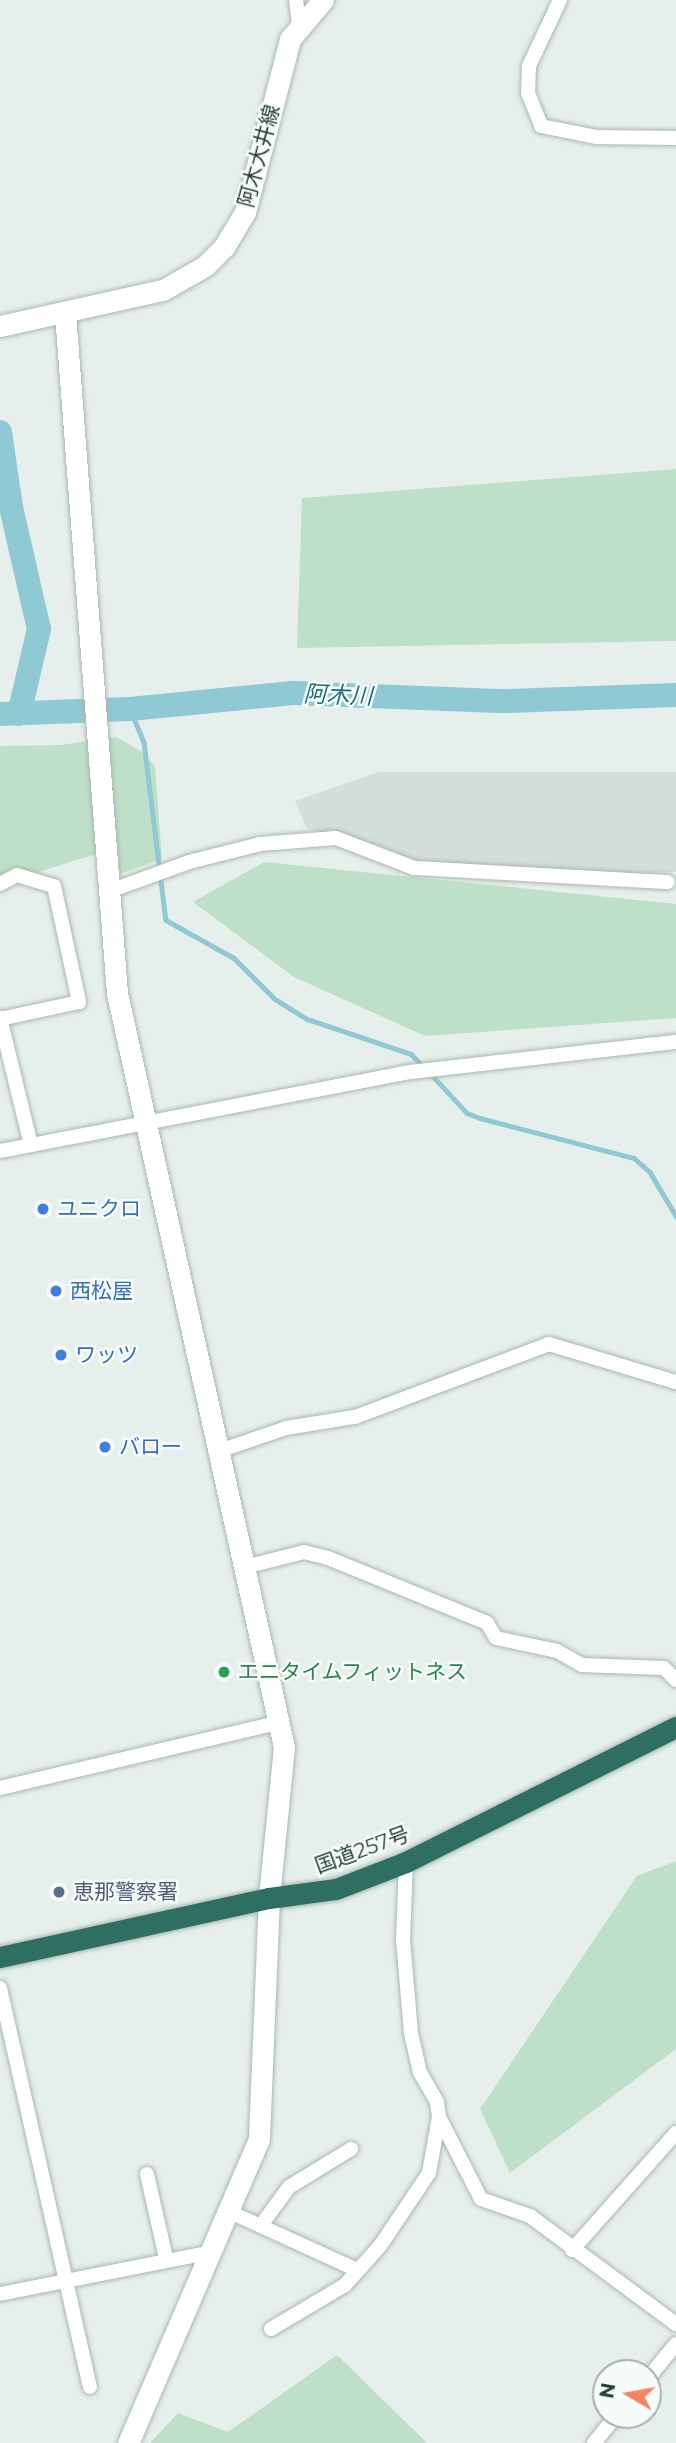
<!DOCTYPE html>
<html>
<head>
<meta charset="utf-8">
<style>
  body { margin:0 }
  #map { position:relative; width:676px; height:2443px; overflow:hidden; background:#e6efeb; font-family:Montserrat,"Noto Sans JP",sans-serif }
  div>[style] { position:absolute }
  .built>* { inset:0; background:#d4dfda }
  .green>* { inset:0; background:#bfe0c8 }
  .stream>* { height:4.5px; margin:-2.25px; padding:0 2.25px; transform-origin:2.25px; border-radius:2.25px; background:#8ec9d4 }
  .river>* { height:24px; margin:-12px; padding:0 12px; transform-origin:12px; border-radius:12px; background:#8ec9d4 }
  .roads { filter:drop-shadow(0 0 2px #a8b8b2) drop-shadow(0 0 2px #a8b8b2) }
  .street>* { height:14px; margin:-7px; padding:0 7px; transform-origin:7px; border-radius:7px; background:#fff }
  .secondary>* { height:21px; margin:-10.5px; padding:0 10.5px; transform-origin:10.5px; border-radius:10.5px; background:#fff }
  .highway>* { height:21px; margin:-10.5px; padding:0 10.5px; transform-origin:10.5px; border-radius:10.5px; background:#2f6f62 }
  .dots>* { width:19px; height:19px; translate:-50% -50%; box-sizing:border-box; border:4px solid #f7fbf9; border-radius:50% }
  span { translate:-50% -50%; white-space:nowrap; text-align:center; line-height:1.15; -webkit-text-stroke:5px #f7fbf9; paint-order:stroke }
  .street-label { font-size:21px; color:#24423a }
  .shop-label { font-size:21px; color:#366cbe }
  .left { translate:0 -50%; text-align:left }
  .leisure-label { font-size:21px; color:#27864d }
  .service-label { font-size:21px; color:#4e5e75 }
  .water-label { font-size:23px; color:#1c6f80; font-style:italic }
  .north { position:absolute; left:592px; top:2359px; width:70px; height:70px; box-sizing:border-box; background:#f7fbf9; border:2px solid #a3b1ad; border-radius:50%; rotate:280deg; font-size:19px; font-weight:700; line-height:28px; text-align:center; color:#24423a }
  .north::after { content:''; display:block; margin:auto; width:24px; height:32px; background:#f4845f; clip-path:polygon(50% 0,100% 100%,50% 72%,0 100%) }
</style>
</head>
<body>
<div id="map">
  <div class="built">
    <i style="clip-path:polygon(378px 772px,676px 772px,676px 872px,521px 874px,414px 868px,306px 827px,295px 801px)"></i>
  </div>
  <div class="green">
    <i style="clip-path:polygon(676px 469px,676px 641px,297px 648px,302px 498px)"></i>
    <i style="clip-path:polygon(116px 737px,144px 753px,155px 766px,162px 859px,119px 874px,118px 847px,0 884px,0 746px,61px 745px)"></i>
    <i style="clip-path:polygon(264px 862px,676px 904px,676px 1018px,425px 1036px,294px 977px,193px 902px)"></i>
    <i style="clip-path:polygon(676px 1861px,676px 2049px,510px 2173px,480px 2109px,637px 1876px)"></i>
    <i style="clip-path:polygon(337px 2355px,427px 2443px,150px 2443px,178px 2413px,228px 2432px)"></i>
  </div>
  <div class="stream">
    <i style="left:130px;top:709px;width:36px;rotate:67deg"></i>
    <i style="left:144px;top:742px;width:179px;rotate:83deg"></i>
    <i style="left:166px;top:920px;width:78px;rotate:29.2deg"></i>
    <i style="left:234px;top:958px;width:58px;rotate:45deg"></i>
    <i style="left:275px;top:999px;width:38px;rotate:32deg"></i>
    <i style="left:307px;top:1019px;width:110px;rotate:18.6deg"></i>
    <i style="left:411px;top:1054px;width:18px;rotate:45deg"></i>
    <i style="left:430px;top:1073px;width:54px;rotate:47.2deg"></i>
    <i style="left:467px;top:1113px;width:14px;rotate:21deg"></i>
    <i style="left:480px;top:1118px;width:159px;rotate:14.6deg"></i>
    <i style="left:634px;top:1158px;width:21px;rotate:41deg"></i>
    <i style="left:650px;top:1172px;width:51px;rotate:59.4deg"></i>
  </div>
  <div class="river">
    <i style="left:0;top:432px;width:76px;rotate:81.7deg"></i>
    <i style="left:11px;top:507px;width:125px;rotate:77.1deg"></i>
    <i style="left:39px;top:629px;width:87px;rotate:103.2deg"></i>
    <i style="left:0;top:714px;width:130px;rotate:-2.2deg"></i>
    <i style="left:130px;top:709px;width:164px;rotate:-5.6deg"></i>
    <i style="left:293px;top:693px;width:212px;rotate:2.2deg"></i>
    <i style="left:505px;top:701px;width:171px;rotate:-2deg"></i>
  </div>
  <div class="roads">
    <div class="street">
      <i style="left:296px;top:0;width:25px;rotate:83deg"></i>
      <i style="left:560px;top:0;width:73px;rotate:115.2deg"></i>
      <i style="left:529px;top:66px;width:27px;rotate:92deg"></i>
      <i style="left:528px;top:93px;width:35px;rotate:68deg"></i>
      <i style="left:541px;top:126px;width:56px;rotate:11.3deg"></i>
      <i style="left:596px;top:137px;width:80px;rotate:0.7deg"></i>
      <i style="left:0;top:884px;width:19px;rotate:-28deg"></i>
      <i style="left:17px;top:875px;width:39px;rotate:17deg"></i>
      <i style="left:54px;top:886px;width:119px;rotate:77.8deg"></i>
      <i style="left:79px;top:1002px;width:81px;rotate:167.9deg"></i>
      <i style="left:107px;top:892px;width:87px;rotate:-20.1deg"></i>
      <i style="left:189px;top:862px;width:73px;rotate:-14.2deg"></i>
      <i style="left:260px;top:844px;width:76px;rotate:-4.5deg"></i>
      <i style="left:336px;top:838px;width:84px;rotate:21deg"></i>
      <i style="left:414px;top:868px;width:254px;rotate:3.2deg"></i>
      <i style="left:0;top:1018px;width:131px;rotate:76.3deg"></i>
      <i style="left:0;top:1151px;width:419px;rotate:-10.9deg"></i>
      <i style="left:411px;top:1072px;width:267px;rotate:-6.5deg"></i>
      <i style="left:219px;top:1451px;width:71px;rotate:-18.9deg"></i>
      <i style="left:286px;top:1428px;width:70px;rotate:-9.1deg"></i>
      <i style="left:355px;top:1417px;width:207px;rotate:-20.6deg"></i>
      <i style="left:549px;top:1344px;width:133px;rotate:16.7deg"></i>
      <i style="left:245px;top:1567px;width:61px;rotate:-14.3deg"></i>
      <i style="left:304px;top:1552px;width:25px;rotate:14deg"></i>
      <i style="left:328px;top:1558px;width:172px;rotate:22.2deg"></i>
      <i style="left:487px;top:1623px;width:17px;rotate:59deg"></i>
      <i style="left:496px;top:1638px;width:62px;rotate:12deg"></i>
      <i style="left:557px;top:1651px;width:29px;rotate:29deg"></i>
      <i style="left:582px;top:1665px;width:82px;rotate:2.1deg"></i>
      <i style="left:664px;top:1668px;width:17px;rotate:45deg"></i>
      <i style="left:0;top:1788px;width:289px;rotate:-13.2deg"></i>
      <i style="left:0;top:1988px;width:409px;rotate:77.3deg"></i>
      <i style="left:439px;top:2117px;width:92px;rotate:62.9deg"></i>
      <i style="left:481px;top:2199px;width:52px;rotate:19.1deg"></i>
      <i style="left:530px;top:2216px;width:182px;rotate:36.5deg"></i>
      <i style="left:147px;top:2174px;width:86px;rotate:77.3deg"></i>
      <i style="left:230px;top:2212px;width:140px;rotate:24.5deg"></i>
      <i style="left:262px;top:2224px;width:46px;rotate:-53.9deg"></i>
      <i style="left:289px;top:2187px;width:73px;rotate:-31.5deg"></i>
      <i style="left:572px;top:2250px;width:157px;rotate:-48.4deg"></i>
      <i style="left:0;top:2294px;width:217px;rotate:-11.2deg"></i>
      <i style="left:271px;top:2329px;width:86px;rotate:-30.7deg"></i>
      <i style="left:345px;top:2285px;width:52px;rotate:-48.1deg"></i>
      <i style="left:380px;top:2246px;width:88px;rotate:-56.1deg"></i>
      <i style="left:429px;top:2173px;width:57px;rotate:-79.9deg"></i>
      <i style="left:439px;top:2117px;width:15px;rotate:-98deg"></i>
      <i style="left:437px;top:2102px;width:34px;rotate:-120deg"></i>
      <i style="left:420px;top:2073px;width:41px;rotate:-102.7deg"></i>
      <i style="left:411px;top:2033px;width:93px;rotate:-94.9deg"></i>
      <i style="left:403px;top:1940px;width:78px;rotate:-87.8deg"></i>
      <i style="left:648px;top:2378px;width:44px;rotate:-50.5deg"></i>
      <i style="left:594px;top:2443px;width:36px;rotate:-51deg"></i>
    </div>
    <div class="secondary">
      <i style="left:65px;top:313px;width:682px;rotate:85.63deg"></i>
      <i style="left:117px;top:993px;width:772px;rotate:77.51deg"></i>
      <i style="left:284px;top:1747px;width:152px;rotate:95.7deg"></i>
      <i style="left:269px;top:1898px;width:241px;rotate:92.4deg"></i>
      <i style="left:259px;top:2139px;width:331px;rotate:113.3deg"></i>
      <i style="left:0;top:326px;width:167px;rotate:-12.5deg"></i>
      <i style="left:163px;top:290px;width:48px;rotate:-29.7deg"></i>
      <i style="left:205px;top:266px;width:27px;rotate:-45deg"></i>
      <i style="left:224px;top:247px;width:41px;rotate:-59deg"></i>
      <i style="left:245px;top:212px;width:179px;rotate:-75.4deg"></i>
      <i style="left:290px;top:39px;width:51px;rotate:-49.8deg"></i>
    </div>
    <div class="highway">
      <i style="left:0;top:1957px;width:275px;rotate:-12.4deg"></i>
      <i style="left:269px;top:1898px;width:68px;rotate:-7.7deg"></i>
      <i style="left:336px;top:1889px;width:75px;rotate:-21.1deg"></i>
      <i style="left:406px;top:1862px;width:302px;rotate:-26.6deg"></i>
    </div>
  </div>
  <div class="dots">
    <i style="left:43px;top:1209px;background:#3f7fe0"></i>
    <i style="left:56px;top:1291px;background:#3f7fe0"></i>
    <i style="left:61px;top:1355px;background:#3f7fe0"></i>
    <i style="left:105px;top:1447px;background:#3f7fe0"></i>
    <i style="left:224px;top:1672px;background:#2e9e5b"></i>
    <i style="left:59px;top:1892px;background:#5c6f8a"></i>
  </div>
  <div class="street-label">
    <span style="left:259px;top:156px;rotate:-75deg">阿木大井線</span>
    <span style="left:362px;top:1850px;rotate:-20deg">国道257号</span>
  </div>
  <div class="shop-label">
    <span class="left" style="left:57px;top:1209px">ユニクロ</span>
    <span class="left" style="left:70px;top:1291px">西松屋</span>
    <span class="left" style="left:75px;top:1355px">ワッツ</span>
    <span class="left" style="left:119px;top:1447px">バロー</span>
  </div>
  <div class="leisure-label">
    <span class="left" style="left:238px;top:1672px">エニタイムフィットネス</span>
  </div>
  <div class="service-label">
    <span class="left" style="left:73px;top:1892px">恵那警察署</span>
  </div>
  <div class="water-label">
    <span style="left:338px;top:695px;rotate:2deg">阿木川</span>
  </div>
  <div class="north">N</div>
</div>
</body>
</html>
